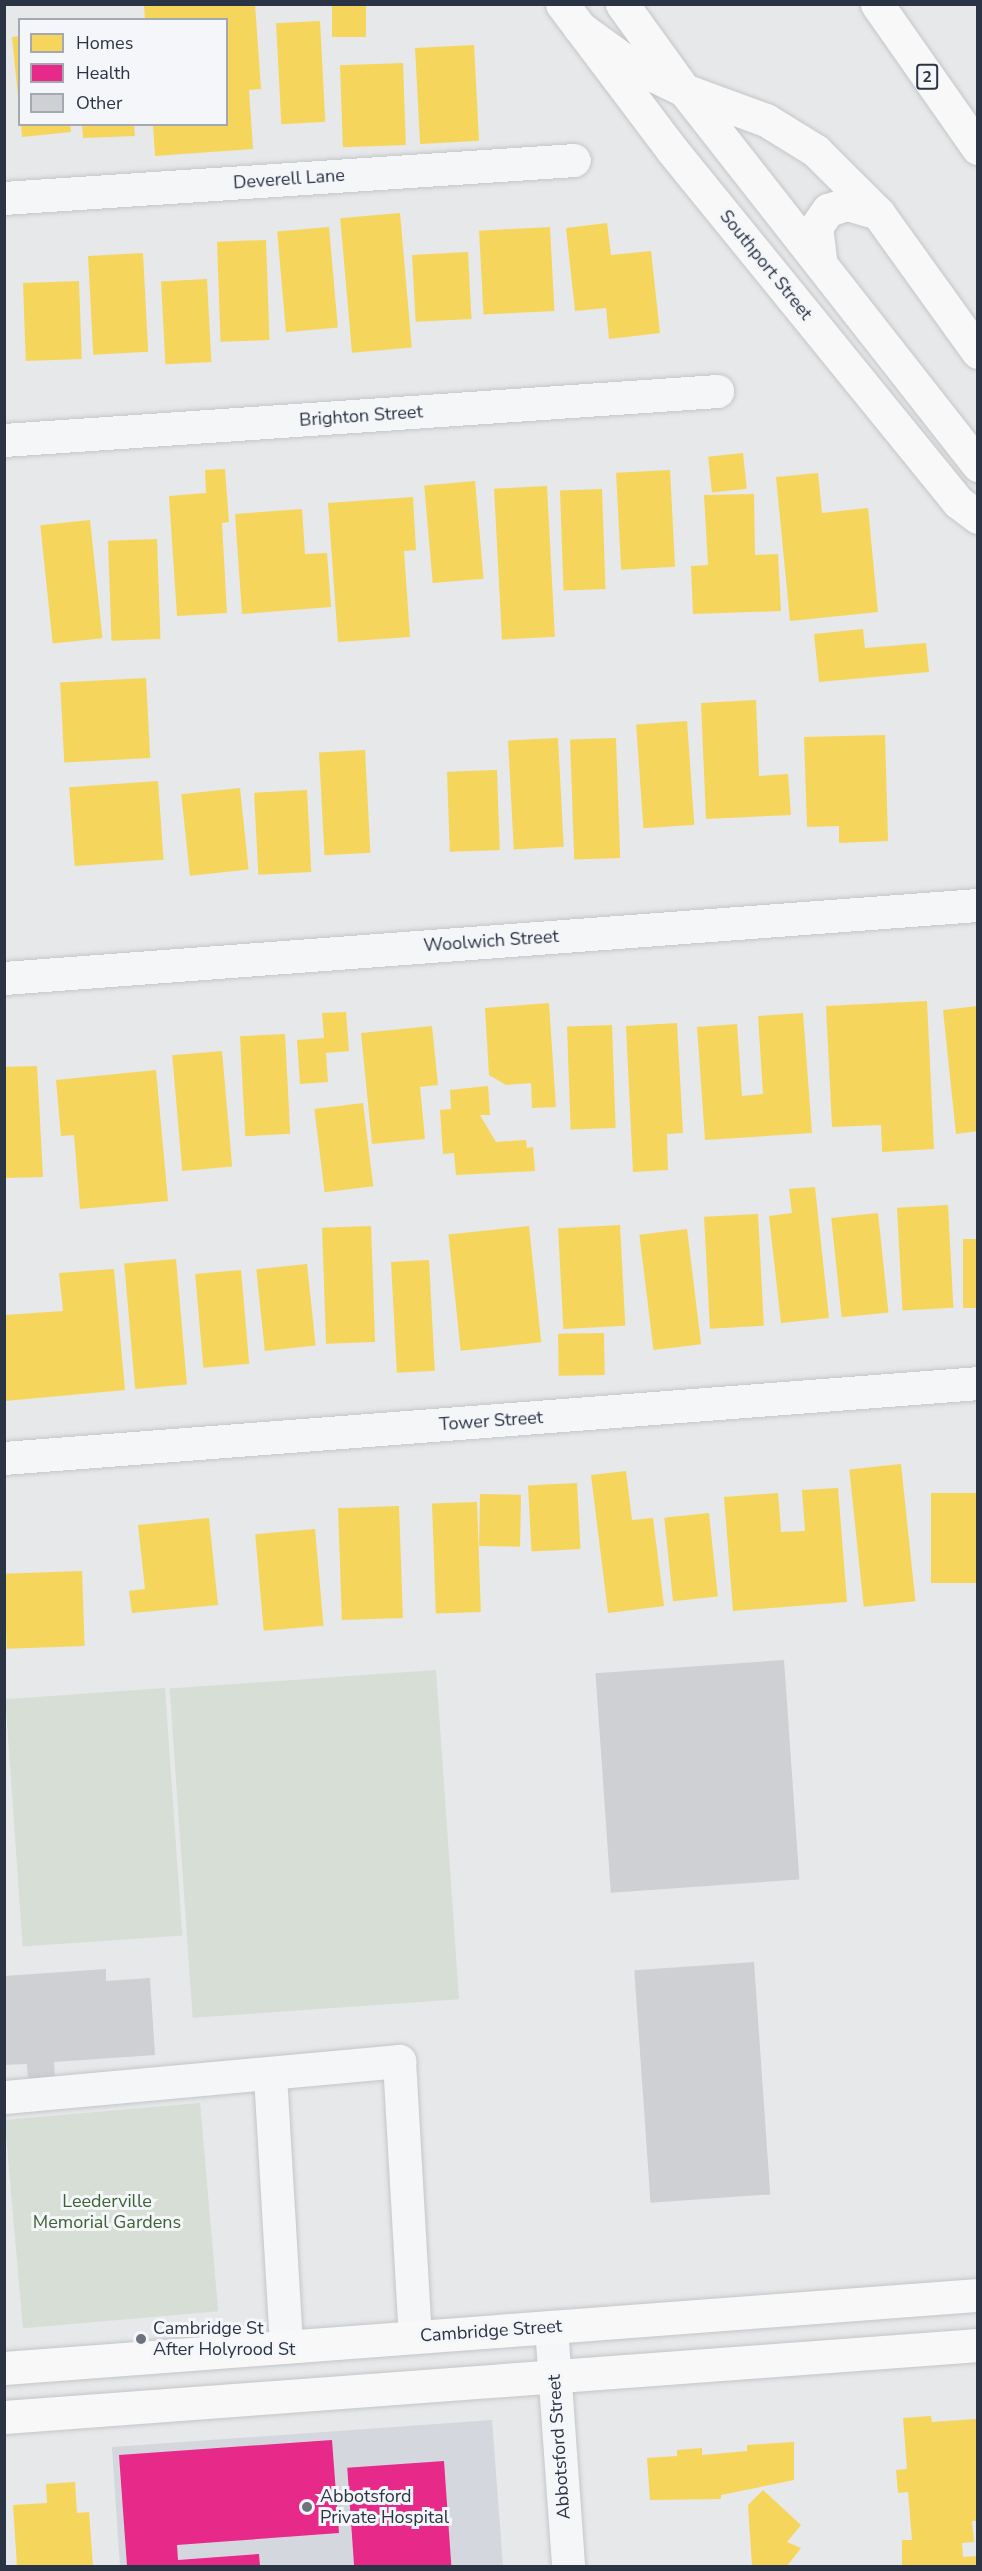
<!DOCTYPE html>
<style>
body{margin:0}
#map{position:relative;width:982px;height:2571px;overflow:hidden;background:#e6e8ea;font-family:"Nunito Sans",sans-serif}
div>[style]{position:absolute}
.built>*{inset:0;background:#d4d7dd}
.green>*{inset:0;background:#d6ded6;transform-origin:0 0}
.homes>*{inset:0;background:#f6d55c;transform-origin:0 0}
.health>*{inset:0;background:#e7298a;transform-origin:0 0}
.building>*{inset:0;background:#ced0d3;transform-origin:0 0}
.roads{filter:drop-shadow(0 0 2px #c4c6c8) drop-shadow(0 0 2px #c4c6c8)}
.minor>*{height:33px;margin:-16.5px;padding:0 16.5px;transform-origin:16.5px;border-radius:16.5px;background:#f5f6f7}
.major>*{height:33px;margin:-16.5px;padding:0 16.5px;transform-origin:16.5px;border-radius:16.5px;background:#f8f8f8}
.highway>*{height:33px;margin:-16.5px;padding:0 16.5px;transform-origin:16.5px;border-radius:16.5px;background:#f8f8f8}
.dots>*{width:16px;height:16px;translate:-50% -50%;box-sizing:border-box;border:3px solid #f4f6f9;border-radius:50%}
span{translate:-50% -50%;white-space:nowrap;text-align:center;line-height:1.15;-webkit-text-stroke:6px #f4f6f9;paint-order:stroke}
.shield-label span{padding:2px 4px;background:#f4f6f9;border:2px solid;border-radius:4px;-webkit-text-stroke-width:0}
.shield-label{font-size:16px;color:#2b3445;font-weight:700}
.street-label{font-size:18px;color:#2b3445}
.park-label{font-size:18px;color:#3f6138}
.poi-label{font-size:18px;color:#2b3445}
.left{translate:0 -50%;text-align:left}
.frame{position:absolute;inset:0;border:6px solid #2b3445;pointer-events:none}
.legend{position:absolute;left:18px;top:18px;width:210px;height:108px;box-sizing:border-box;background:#f4f6f9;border:2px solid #a4a8b1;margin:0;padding:8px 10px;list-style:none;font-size:18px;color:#2b3445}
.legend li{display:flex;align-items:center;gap:12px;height:30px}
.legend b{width:30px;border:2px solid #a4a8b1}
</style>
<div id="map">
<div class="built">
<div style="clip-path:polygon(492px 2420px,503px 2566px,120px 2566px,112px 2447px)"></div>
</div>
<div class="green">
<div style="left:436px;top:1670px;width:330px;height:267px;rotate:86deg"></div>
<div style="left:165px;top:1688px;width:248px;height:160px;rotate:86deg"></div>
<div style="left:200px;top:2103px;width:209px;height:196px;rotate:85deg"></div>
</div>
<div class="homes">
<div style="clip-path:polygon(144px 4px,255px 4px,261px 89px,249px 90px,253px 149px,155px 156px,153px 124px,226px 124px,226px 20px,145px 20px)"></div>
<div style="left:332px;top:4px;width:34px;height:33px"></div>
<div style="left:320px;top:21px;width:101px;height:44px;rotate:87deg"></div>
<div style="clip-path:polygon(20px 36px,20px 96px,18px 96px,12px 37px)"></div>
<div style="left:474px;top:45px;width:96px;height:59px;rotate:87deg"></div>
<div style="left:403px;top:63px;width:82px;height:63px;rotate:88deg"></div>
<div style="clip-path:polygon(21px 124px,70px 124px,71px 132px,22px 137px)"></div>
<div style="clip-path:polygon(82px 124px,134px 124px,135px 136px,83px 138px)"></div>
<div style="left:400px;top:213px;width:135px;height:60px;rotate:85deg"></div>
<div style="clip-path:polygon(607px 223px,611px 255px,651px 251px,660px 333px,609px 339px,606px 308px,575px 311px,566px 228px)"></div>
<div style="left:329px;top:227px;width:101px;height:52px;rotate:85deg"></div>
<div style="left:550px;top:227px;width:84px;height:71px;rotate:87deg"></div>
<div style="left:266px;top:240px;width:100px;height:49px;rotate:88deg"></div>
<div style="left:468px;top:252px;width:67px;height:56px;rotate:87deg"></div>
<div style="left:143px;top:253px;width:99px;height:55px;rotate:87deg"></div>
<div style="left:207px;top:279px;width:83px;height:46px;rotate:87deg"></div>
<div style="left:79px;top:281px;width:78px;height:56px;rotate:88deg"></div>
<div style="left:743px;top:453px;width:36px;height:35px;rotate:84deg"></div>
<div style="clip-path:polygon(225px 469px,229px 522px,222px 523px,227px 613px,177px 616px,169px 496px,206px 493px,205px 470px)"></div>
<div style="left:670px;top:470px;width:97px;height:54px;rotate:87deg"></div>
<div style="clip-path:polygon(818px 473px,822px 513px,868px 508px,878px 612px,790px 621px,776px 477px)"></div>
<div style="left:475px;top:481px;width:98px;height:51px;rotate:85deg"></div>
<div style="left:547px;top:486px;width:151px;height:53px;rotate:87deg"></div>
<div style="left:602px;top:489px;width:100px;height:42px;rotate:88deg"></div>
<div style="clip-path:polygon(754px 494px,755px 555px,778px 554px,781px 611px,693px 614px,691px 566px,708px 565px,704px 495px)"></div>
<div style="clip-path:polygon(413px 497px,416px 550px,404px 551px,410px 637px,338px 642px,328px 503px)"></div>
<div style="clip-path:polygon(302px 509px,305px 554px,327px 553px,331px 607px,242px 614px,235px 514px)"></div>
<div style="left:90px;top:520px;width:119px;height:50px;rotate:84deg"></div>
<div style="left:157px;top:539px;width:100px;height:49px;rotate:88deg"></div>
<div style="clip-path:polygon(863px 629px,865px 648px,926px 643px,929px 672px,819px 682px,814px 634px)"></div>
<div style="left:146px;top:678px;width:80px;height:86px;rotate:87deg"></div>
<div style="clip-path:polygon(756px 700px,759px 776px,788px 774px,791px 815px,706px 819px,701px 703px)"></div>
<div style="left:687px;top:721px;width:104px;height:51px;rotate:86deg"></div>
<div style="clip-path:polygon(885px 735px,888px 841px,839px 843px,839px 826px,807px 827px,804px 737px)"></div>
<div style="left:558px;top:738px;width:109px;height:50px;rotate:87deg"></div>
<div style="left:616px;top:738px;width:120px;height:46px;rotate:88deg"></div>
<div style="left:365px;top:750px;width:103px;height:46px;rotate:87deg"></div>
<div style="left:497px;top:770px;width:80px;height:50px;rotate:88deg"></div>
<div style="left:158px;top:781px;width:79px;height:89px;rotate:86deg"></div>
<div style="left:240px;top:788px;width:82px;height:59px;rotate:84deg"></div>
<div style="left:307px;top:790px;width:82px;height:53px;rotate:87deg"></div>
<div style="clip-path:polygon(927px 1001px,934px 1149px,882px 1152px,881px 1125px,832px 1127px,826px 1006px)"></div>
<div style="clip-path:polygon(549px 1003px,556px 1107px,532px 1108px,531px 1083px,506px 1085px,489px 1075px,485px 1008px)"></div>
<div style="clip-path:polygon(978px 1006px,978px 1131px,956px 1134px,943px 1010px)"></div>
<div style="clip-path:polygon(346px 1012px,349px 1051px,326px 1053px,328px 1082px,300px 1084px,297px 1040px,324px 1038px,322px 1013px)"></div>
<div style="clip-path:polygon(803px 1013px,812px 1133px,705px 1140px,697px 1027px,737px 1024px,742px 1096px,763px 1094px,758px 1016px)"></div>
<div style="clip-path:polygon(677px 1023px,683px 1133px,667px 1134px,668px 1170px,633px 1172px,626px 1026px)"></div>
<div style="left:612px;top:1025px;width:103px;height:45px;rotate:88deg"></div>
<div style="clip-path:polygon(432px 1026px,438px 1085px,420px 1087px,425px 1139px,372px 1144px,361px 1033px)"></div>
<div style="left:285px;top:1034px;width:100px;height:45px;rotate:87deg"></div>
<div style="left:222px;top:1051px;width:116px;height:50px;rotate:85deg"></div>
<div style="clip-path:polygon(37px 1066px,43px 1177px,4px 1178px,4px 1067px)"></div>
<div style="clip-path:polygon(156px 1070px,168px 1201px,80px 1209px,74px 1135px,61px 1136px,56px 1080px)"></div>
<div style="clip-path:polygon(488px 1086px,490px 1115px,480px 1115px,496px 1142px,526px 1140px,527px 1148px,533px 1147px,535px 1171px,456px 1175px,454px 1153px,443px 1154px,440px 1110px,451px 1109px,450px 1090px)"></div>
<div style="left:363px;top:1103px;width:84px;height:49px;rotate:83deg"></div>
<div style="clip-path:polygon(815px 1187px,829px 1318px,781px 1323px,769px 1216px,792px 1213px,789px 1189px)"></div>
<div style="left:948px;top:1205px;width:103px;height:51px;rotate:87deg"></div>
<div style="left:878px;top:1213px;width:100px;height:47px;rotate:84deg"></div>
<div style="left:758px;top:1214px;width:112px;height:54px;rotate:87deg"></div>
<div style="left:620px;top:1225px;width:101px;height:62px;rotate:87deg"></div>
<div style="left:371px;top:1226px;width:116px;height:49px;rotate:88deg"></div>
<div style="left:529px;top:1226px;width:117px;height:81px;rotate:84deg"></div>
<div style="left:687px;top:1229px;width:116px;height:48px;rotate:83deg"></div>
<div style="left:963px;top:1239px;width:15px;height:69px"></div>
<div style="left:176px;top:1259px;width:126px;height:52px;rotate:85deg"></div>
<div style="left:429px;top:1260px;width:111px;height:38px;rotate:87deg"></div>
<div style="left:307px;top:1264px;width:82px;height:51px;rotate:84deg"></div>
<div style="clip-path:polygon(114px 1269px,125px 1390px,5px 1401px,5px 1315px,63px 1311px,59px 1273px)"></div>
<div style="left:241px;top:1270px;width:94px;height:46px;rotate:85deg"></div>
<div style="left:604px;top:1333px;width:42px;height:46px;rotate:89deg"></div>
<div style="left:901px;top:1464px;width:138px;height:52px;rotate:84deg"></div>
<div style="clip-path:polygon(626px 1471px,632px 1520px,653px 1518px,664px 1606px,608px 1613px,591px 1475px)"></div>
<div style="left:577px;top:1483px;width:66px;height:49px;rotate:87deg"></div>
<div style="clip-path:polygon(838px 1488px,847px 1602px,733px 1611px,724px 1497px,778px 1493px,781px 1532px,805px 1531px,802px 1490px)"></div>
<div style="left:978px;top:1493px;width:90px;height:47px;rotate:90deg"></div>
<div style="left:480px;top:1494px;width:41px;height:52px;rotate:1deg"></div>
<div style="left:477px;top:1502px;width:110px;height:45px;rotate:88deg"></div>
<div style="left:399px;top:1506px;width:112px;height:61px;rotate:88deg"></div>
<div style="left:709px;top:1513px;width:84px;height:45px;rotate:84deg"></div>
<div style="clip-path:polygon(209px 1518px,218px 1605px,132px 1613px,129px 1591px,145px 1589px,138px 1525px)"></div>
<div style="left:315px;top:1529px;width:97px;height:60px;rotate:85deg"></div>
<div style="left:82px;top:1571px;width:75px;height:78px;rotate:88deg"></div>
<div style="clip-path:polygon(931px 2416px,932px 2422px,976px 2419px,978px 2521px,972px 2521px,974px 2542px,962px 2543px,963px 2557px,978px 2556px,978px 2566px,902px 2566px,902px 2540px,912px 2540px,908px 2492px,898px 2493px,896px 2470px,907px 2469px,903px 2418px)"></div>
<div style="clip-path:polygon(794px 2442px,794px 2480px,721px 2495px,721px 2499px,650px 2500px,647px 2458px,677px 2456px,677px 2450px,702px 2448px,702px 2455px,747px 2451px,747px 2445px)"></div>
<div style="clip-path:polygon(75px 2482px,77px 2513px,89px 2512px,93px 2566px,17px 2566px,13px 2505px,47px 2503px,46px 2484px)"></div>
<div style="clip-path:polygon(763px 2490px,801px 2525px,787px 2542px,801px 2548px,787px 2566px,752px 2566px,748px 2505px)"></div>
</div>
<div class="health">
<div style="clip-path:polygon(332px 2440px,339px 2533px,177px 2545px,178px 2560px,259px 2554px,260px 2566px,127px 2566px,119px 2455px)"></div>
<div style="left:444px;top:2461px;width:105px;height:97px;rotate:86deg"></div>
</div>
<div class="building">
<div style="left:784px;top:1660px;width:220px;height:189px;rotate:86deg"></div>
<div style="left:754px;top:1962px;width:233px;height:120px;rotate:86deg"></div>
<div style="clip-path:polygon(106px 1969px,106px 1981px,150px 1978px,155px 2055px,54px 2062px,55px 2077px,28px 2079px,27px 2064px,4px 2065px,4px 1976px)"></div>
</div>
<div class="roads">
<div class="minor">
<div style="left:4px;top:198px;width:571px;rotate:-3.81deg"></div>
<div style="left:4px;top:440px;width:715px;rotate:-3.93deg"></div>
<div style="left:4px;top:978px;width:977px;rotate:-4.29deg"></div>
<div style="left:4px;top:1458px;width:977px;rotate:-4.4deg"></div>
<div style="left:270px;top:2075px;width:272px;rotate:86.6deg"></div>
<div style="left:4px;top:2097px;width:397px;rotate:-5.2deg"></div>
<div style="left:399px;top:2061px;width:275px;rotate:86.7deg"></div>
<div style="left:551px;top:2327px;width:240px;rotate:85.9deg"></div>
</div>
<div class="major">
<div style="left:562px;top:4px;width:183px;rotate:53deg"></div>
<div style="left:672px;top:150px;width:454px;rotate:50.9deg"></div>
<div style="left:958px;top:502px;width:25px;rotate:37deg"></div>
<div style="left:622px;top:4px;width:106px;rotate:54.2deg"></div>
<div style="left:684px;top:90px;width:477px;rotate:51.9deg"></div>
<div style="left:4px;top:2368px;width:977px;rotate:-4.29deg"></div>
<div style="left:4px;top:2417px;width:977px;rotate:-4.23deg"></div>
</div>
<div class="highway">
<div style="left:877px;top:4px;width:176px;rotate:55deg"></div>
<div style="left:579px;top:27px;width:63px;rotate:36deg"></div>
<div style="left:630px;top:64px;width:60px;rotate:25.7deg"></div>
<div style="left:684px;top:90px;width:87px;rotate:20.1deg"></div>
<div style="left:766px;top:120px;width:59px;rotate:31.8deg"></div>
<div style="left:816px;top:151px;width:88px;rotate:45deg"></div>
<div style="left:878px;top:213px;width:171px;rotate:54.3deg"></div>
<div style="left:820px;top:259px;width:32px;rotate:-97deg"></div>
<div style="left:816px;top:227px;width:21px;rotate:-55deg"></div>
<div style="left:828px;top:210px;width:20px;rotate:-18deg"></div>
<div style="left:847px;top:204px;width:32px;rotate:16deg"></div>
</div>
</div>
<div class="dots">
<div style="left:141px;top:2339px;background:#6c737f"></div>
<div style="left:307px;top:2507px;background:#6c737f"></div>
</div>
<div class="shield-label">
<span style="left:927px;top:77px">2</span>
</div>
<div class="street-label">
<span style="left:289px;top:179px;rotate:-4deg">Deverell Lane</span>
<span style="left:766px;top:265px;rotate:51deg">Southport Street</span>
<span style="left:361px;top:416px;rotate:-4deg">Brighton Street</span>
<span style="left:491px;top:941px;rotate:-4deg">Woolwich Street</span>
<span style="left:491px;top:1421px;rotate:-4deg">Tower Street</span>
<span style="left:491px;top:2331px;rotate:-4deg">Cambridge Street</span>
<span style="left:559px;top:2447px;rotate:-94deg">Abbotsford Street</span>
</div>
<div class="park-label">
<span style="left:107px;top:2212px">Leederville<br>Memorial Gardens</span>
</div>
<div class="poi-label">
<span class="left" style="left:153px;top:2339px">Cambridge St<br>After Holyrood St</span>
<span class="left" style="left:320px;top:2507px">Abbotsford<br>Private Hospital</span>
</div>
<div class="frame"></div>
<ul class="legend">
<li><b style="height:16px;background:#f6d55c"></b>Homes</li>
<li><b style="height:16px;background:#e7298a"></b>Health</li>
<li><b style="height:16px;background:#ced0d3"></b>Other</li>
</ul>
</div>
